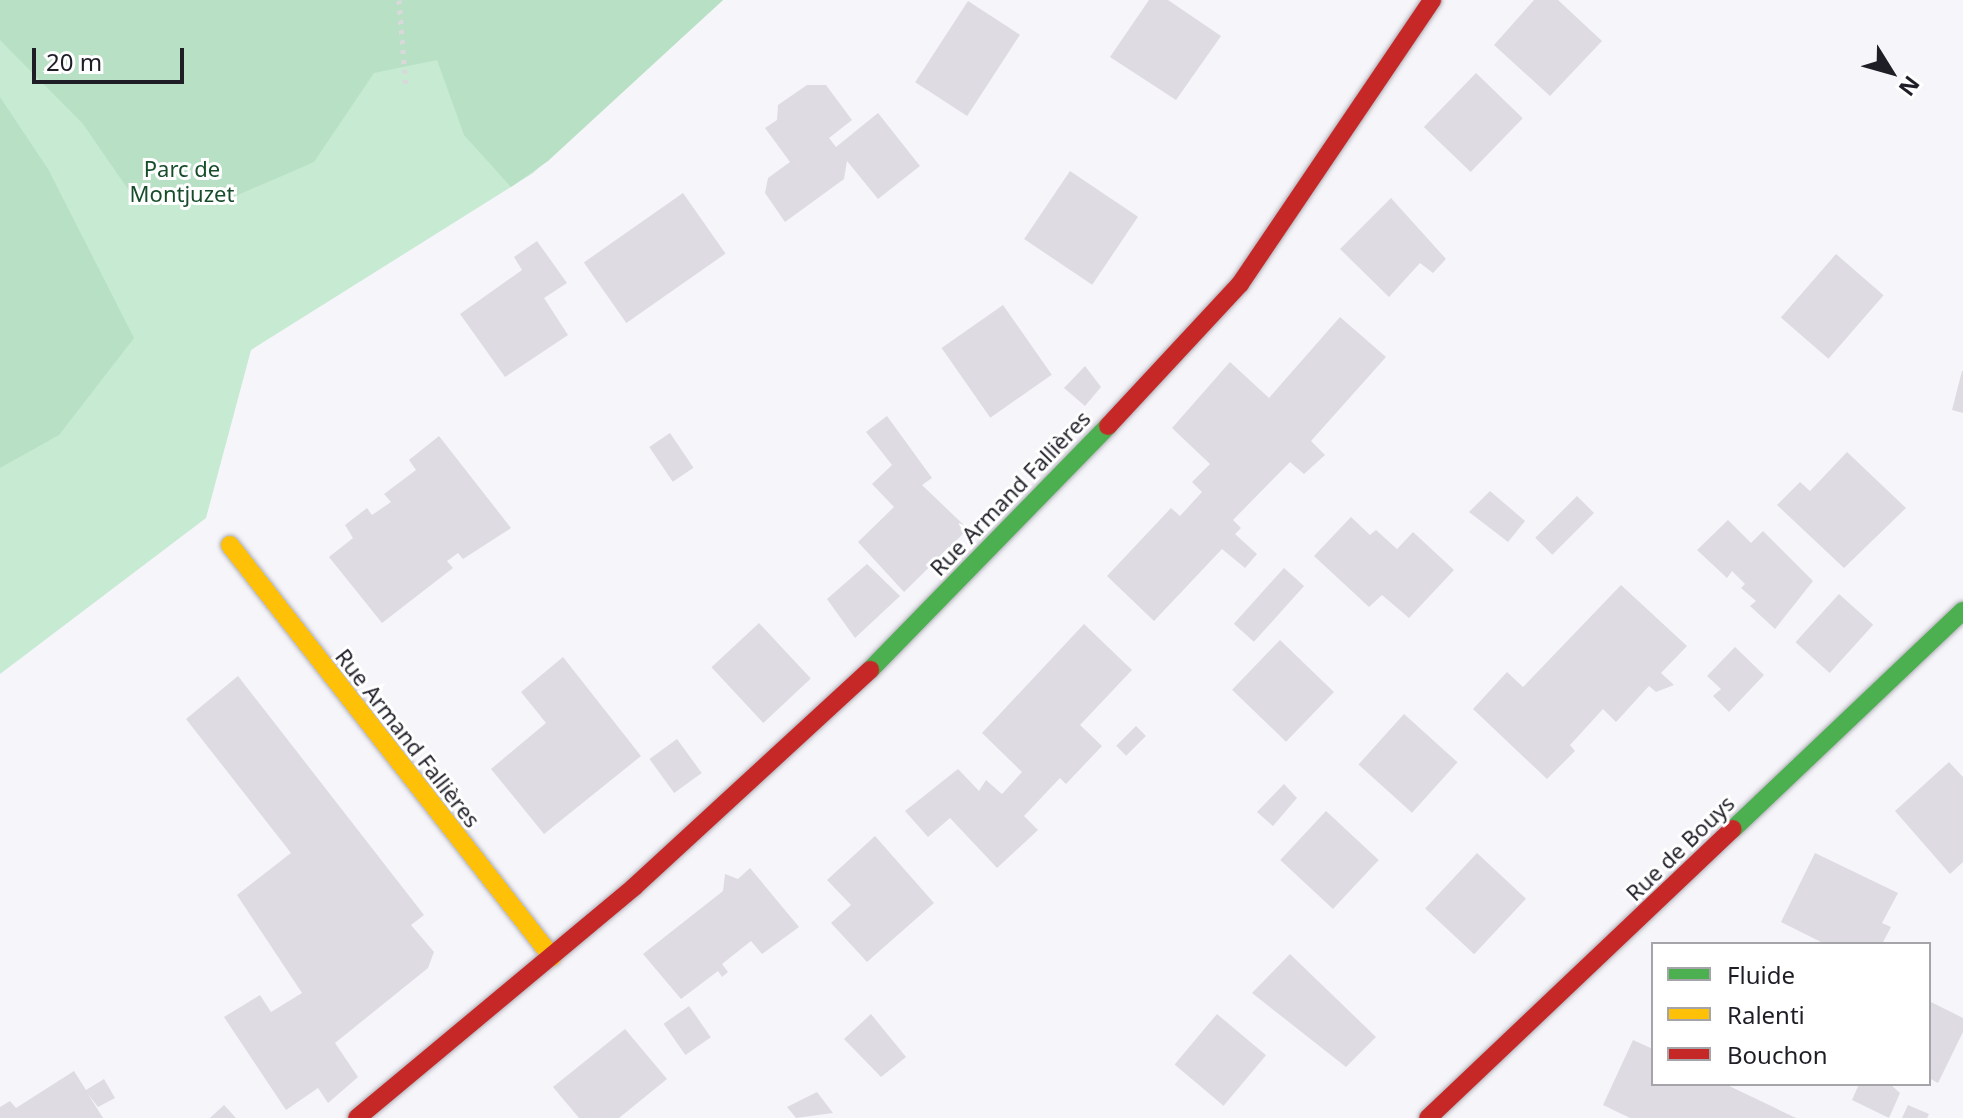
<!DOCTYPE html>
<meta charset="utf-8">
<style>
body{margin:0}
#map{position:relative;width:1963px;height:1118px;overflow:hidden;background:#f5f5fa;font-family:"Noto Sans",sans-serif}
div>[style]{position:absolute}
.green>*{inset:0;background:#c6ead2}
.forest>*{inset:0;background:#b8e0c5}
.building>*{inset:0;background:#dedce2;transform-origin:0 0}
.path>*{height:5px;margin-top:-2.5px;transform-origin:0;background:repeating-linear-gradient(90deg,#d9d9db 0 4px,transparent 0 10px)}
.roads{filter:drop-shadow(0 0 2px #afaeb5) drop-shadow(0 0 2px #afaeb5)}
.fast>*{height:18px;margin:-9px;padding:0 9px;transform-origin:9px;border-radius:9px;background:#4caf50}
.slow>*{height:18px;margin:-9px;padding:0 9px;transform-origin:9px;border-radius:9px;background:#ffc107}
.jam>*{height:18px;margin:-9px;padding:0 9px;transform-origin:9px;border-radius:9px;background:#c62828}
span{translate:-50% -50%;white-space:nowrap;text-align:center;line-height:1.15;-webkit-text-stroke:6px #fff;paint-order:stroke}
.park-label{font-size:22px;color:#174d2b}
.street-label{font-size:22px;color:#1f1e27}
.legend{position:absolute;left:1651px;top:942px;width:280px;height:144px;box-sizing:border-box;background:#fff;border:2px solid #a5a5a9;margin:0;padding:10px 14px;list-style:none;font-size:24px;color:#1f1e27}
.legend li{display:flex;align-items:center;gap:16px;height:40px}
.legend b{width:40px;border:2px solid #a5a5a9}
.north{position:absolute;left:1851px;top:32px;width:80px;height:80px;-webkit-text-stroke:6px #fff;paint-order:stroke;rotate:127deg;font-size:22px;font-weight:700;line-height:32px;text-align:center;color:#1f1e27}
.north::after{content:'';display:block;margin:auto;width:28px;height:36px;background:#1f1e27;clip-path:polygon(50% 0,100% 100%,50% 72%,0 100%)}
.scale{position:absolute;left:32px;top:48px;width:152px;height:36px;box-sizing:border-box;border:4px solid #1f1e27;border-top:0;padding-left:10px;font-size:24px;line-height:28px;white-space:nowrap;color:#1f1e27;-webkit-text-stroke:6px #fff;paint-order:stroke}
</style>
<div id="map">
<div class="green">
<div style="clip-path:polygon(0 0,723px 0,533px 173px,251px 350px,206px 518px,0 674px)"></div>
</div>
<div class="forest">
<div style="clip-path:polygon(0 0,723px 0,548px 161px,511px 187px,464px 135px,437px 60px,374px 73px,314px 162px,233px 197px,130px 192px,83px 124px,0 40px)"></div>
<div style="clip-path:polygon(0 97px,48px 169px,134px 338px,59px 435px,0 468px)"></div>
</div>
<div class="building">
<div style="clip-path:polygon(1149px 0,1168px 0,1221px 36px,1176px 100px,1110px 57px)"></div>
<div style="clip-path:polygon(1534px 0,1558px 0,1602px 41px,1550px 96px,1494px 45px)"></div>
<div style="left:968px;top:1px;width:62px;height:97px;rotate:33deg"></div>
<div style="left:1476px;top:73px;width:65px;height:75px;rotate:44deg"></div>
<div style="clip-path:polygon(807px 85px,826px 85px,852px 120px,829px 138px,836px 147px,878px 113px,920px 166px,878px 199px,847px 161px,844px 179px,785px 222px,765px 193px,768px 178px,790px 162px,765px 128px,777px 120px,778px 105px)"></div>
<div style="left:1070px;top:171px;width:82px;height:82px;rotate:34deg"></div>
<div style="left:683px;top:193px;width:74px;height:121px;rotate:55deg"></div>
<div style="clip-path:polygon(1391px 198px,1446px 259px,1433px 273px,1420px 263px,1389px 297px,1340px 249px)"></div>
<div style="clip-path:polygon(537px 241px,567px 283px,544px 298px,568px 335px,505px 377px,460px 314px,522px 270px,514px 257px)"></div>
<div style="left:1836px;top:254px;width:63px;height:84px;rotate:41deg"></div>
<div style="left:1003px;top:305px;width:85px;height:75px;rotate:55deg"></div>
<div style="clip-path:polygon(1340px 317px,1386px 357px,1311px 441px,1325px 455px,1304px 474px,1290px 462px,1233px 520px,1241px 528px,1235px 534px,1257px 554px,1245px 568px,1222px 549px,1154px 621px,1107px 576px,1171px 508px,1180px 516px,1202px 492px,1192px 482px,1210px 464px,1172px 428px,1230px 362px,1269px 398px)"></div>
<div style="clip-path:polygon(1085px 366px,1101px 387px,1085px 406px,1064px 388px)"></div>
<div style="clip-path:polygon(1962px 371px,1963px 371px,1963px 413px,1952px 410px)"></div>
<div style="clip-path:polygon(887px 416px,932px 478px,922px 485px,968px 529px,904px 592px,858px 542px,894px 507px,872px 484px,892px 465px,866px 432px)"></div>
<div style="left:670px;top:433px;width:42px;height:25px;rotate:56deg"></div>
<div style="clip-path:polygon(439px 436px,511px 528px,463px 559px,458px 553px,447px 561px,453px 568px,382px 623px,329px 557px,353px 538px,345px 525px,367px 508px,372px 515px,391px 502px,384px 494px,416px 470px,409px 460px)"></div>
<div style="clip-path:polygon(1847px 452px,1906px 508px,1844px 568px,1777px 505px,1800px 482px,1810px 491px)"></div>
<div style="clip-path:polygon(1490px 491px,1525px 521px,1508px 542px,1469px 512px)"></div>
<div style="left:1577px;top:496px;width:24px;height:59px;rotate:45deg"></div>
<div style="clip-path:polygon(1351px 517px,1370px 535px,1376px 530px,1397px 549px,1413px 532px,1454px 570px,1409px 618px,1382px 595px,1369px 607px,1314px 556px)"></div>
<div style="clip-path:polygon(1728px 520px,1751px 543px,1763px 531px,1813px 581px,1775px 629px,1750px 606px,1756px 601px,1741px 588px,1745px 584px,1732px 571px,1727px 578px,1697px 550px)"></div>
<div style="clip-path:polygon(867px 564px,900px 596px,855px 638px,827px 599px)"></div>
<div style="left:1284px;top:568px;width:27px;height:75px;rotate:42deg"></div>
<div style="clip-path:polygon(1621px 585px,1687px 646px,1661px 673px,1674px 685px,1656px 692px,1649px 686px,1616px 722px,1603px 709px,1570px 745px,1575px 751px,1547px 779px,1473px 709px,1507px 672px,1523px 687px)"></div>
<div style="left:1839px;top:594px;width:46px;height:65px;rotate:42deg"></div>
<div style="left:759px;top:623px;width:76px;height:65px;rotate:47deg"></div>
<div style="clip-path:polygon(1084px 624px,1132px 670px,1080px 725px,1102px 746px,1066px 784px,1060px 778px,1024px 816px,1038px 830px,997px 868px,950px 818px,928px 837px,905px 811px,958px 769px,979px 791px,986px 780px,1002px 794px,1022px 772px,982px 733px)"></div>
<div style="left:1280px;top:640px;width:75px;height:69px;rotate:44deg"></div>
<div style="clip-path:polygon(1735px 647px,1764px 675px,1729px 712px,1713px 696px,1721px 689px,1707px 676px)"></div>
<div style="clip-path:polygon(563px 657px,641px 756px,544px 834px,491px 769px,546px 723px,521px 692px)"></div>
<div style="clip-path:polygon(238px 676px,424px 915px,411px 925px,434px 952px,428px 968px,335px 1043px,358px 1077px,328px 1103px,318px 1088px,286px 1110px,224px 1017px,260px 995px,271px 1012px,302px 993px,237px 895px,291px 853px,186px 719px)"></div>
<div style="left:1404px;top:714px;width:72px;height:68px;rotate:42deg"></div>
<div style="left:1136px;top:726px;width:14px;height:28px;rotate:45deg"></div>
<div style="left:677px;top:739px;width:42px;height:34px;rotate:54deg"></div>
<div style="clip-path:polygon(1949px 762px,1963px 777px,1963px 862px,1950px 874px,1895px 811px)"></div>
<div style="clip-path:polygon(1284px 784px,1297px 798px,1273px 826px,1257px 812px)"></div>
<div style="left:1326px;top:811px;width:72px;height:67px;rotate:43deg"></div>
<div style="clip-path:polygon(875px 836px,934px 903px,867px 962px,831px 923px,851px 905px,827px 880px)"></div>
<div style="left:1477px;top:853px;width:67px;height:76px;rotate:43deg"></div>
<div style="clip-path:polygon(1815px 853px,1898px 893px,1882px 923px,1891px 927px,1882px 944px,1825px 944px,1781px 922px)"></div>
<div style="clip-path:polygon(750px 868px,799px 927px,762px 954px,751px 941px,722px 964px,728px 972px,722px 977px,718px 971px,681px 999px,643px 954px,723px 891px,725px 874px,738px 879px)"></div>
<div style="clip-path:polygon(1290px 954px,1376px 1037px,1346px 1067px,1252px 993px)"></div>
<div style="clip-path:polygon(1929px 1001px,1963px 1018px,1963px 1032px,1938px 1083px,1929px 1078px)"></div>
<div style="left:689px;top:1006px;width:38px;height:31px;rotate:55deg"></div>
<div style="clip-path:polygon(871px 1014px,906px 1057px,881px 1077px,844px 1039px)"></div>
<div style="left:1217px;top:1014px;width:64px;height:66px;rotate:40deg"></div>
<div style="clip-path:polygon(625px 1029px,667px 1079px,619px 1118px,579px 1118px,553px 1087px)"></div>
<div style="clip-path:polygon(1633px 1040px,1653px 1049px,1653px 1084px,1725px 1084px,1796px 1118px,1630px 1118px,1603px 1105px)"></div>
<div style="clip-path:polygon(74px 1071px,86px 1090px,104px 1079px,115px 1098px,98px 1107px,88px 1094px,103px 1118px,0 1118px,0 1107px,10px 1101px,16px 1108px)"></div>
<div style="clip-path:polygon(1859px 1084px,1890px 1084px,1900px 1093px,1889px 1118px,1852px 1100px)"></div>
<div style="clip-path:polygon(817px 1092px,833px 1113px,796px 1118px,787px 1107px)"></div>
<div style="clip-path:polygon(224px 1105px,236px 1118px,210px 1118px)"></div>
<div style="clip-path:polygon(1908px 1105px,1929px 1114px,1927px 1118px,1902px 1118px)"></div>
</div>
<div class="path">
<div style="left:399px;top:0;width:88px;rotate:85.5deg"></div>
</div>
<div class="roads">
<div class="fast">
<div style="left:870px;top:670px;width:341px;rotate:-45.7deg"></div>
<div style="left:1733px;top:829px;width:317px;rotate:-43.5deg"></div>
</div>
<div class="slow">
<div style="left:230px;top:545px;width:523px;rotate:51.99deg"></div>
</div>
<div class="jam">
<div style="left:1108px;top:426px;width:194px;rotate:-47.1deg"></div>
<div style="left:1240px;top:284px;width:343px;rotate:-55.9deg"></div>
<div style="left:357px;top:1118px;width:361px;rotate:-39.8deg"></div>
<div style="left:634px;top:887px;width:321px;rotate:-42.6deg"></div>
<div style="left:1428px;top:1118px;width:420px;rotate:-43.5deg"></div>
</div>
</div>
<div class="park-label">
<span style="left:182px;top:181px">Parc de<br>Montjuzet</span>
</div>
<div class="street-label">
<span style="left:1010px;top:493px;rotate:-46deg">Rue Armand Fallières</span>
<span style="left:408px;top:738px;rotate:52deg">Rue Armand Fallières</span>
<span style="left:1680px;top:848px;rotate:-44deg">Rue de Bouys</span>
</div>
<ul class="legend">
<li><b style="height:10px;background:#4caf50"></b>Fluide</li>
<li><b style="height:10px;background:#ffc107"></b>Ralenti</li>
<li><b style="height:10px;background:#c62828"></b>Bouchon</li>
</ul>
<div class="north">N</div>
<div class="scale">20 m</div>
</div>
